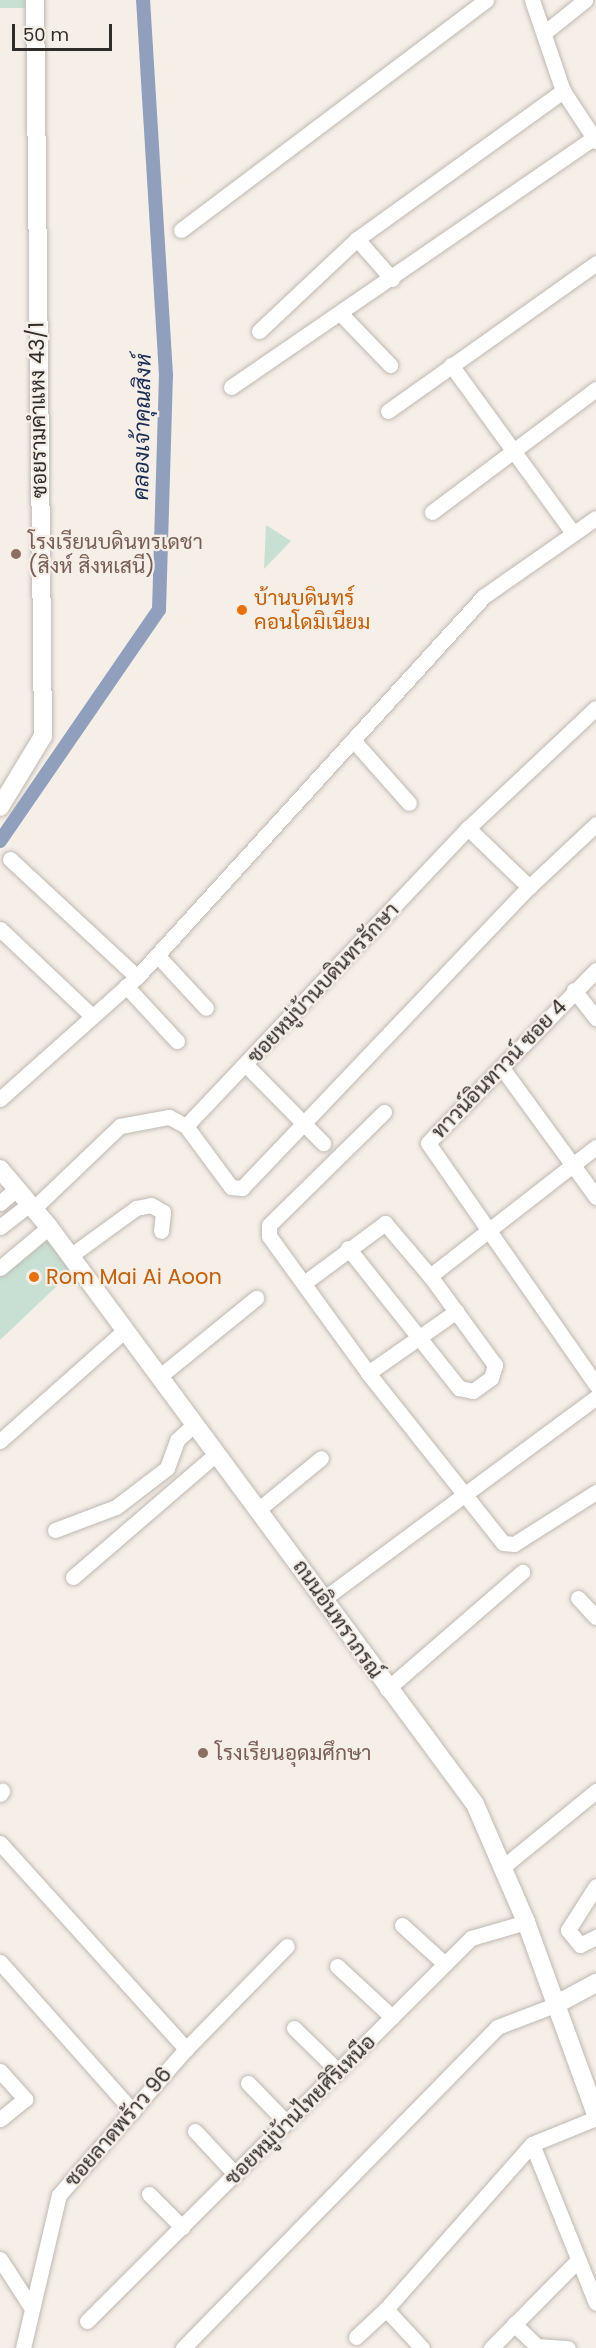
<!DOCTYPE html>
<meta charset="utf-8">
<style>
body{margin:0}
#map{position:relative;width:596px;height:2348px;overflow:hidden;background:#f6efe8;font-family:Poppins,Sarabun,sans-serif}
div>[style]{position:absolute}
.green>*{inset:0;background:#c7e0d3;transform-origin:0 0}
.canal>*{height:14px;margin:-7px;padding:0 7px;transform-origin:7px;border-radius:7px;background:#909fbc}
.roads{filter:drop-shadow(0 0 2px #bfb8b2) drop-shadow(0 0 2px #bfb8b2)}
.minor>*{height:15px;margin:-7.5px;padding:0 7.5px;transform-origin:7.5px;border-radius:7.5px;background:#fff}
.tertiary>*{height:18px;margin:-9px;padding:0 9px;transform-origin:9px;border-radius:9px;background:#fff}
.dots>*{width:16px;height:16px;translate:-50% -50%;box-sizing:border-box;border:3px solid #f6efe8;border-radius:50%}
span{translate:-50% -50%;white-space:nowrap;text-align:center;line-height:1.15;-webkit-text-stroke:4.5px #f6efe8;paint-order:stroke}
.street-label{font-size:21px;color:#2f2d2a}
.education-label{font-size:21px;color:#785e54}
.left{translate:0 -50%;text-align:left}
.food-label{font-size:21px;color:#c56008}
.water-label{font-size:22px;color:#1a2d54;font-style:italic}
.scale{position:absolute;left:12px;top:24px;width:100px;height:27px;box-sizing:border-box;border:3px solid #2f2d2a;border-top:0;padding-left:8px;font-size:18px;line-height:21px;white-space:nowrap;color:#2f2d2a;-webkit-text-stroke:4px #f6efe8;paint-order:stroke}
</style>
<div id="map">
<div class="green">
<div style="left:0;top:0;width:25px;height:8px"></div>
<div style="clip-path:polygon(266px 525px,291px 541px,264px 569px)"></div>
<div style="clip-path:polygon(48px 1227px,76px 1268px,0 1340px,0 1272px)"></div>
</div>
<div class="canal">
<div style="left:0;top:841px;width:280px;rotate:-55.5deg"></div>
<div style="left:159px;top:610px;width:235px;rotate:-88.3deg"></div>
<div style="left:166px;top:375px;width:376px;rotate:-93.5deg"></div>
</div>
<div class="roads">
<div class="minor">
<div style="left:532px;top:0;width:96px;rotate:71.2deg"></div>
<div style="left:563px;top:91px;width:60px;rotate:56.6deg"></div>
<div style="left:544px;top:33px;width:53px;rotate:-38.8deg"></div>
<div style="left:181px;top:230px;width:382px;rotate:-37deg"></div>
<div style="left:357px;top:239px;width:53px;rotate:48.8deg"></div>
<div style="left:341px;top:314px;width:71px;rotate:46.1deg"></div>
<div style="left:259px;top:331px;width:134px;rotate:-43.2deg"></div>
<div style="left:357px;top:239px;width:254px;rotate:-35.7deg"></div>
<div style="left:451px;top:365px;width:208px;rotate:54deg"></div>
<div style="left:231px;top:387px;width:443px;rotate:-34.5deg"></div>
<div style="left:388px;top:411px;width:255px;rotate:-35.4deg"></div>
<div style="left:432px;top:512px;width:205px;rotate:-36.9deg"></div>
<div style="left:353px;top:740px;width:84px;rotate:48.4deg"></div>
<div style="left:468px;top:828px;width:85px;rotate:44deg"></div>
<div style="left:10px;top:859px;width:173px;rotate:42.9deg"></div>
<div style="left:0;top:929px;width:125px;rotate:43.4deg"></div>
<div style="left:157px;top:955px;width:72px;rotate:47.2deg"></div>
<div style="left:596px;top:970px;width:241px;rotate:134.2deg"></div>
<div style="left:428px;top:1143px;width:295px;rotate:55.2deg"></div>
<div style="left:126px;top:986px;width:75px;rotate:47.2deg"></div>
<div style="left:574px;top:990px;width:36px;rotate:52deg"></div>
<div style="left:246px;top:1065px;width:110px;rotate:45.4deg"></div>
<div style="left:502px;top:1068px;width:160px;rotate:53.9deg"></div>
<div style="left:0;top:1099px;width:183px;rotate:-41.7deg"></div>
<div style="left:137px;top:977px;width:515px;rotate:-47.67deg"></div>
<div style="left:484px;top:596px;width:136px;rotate:-34.9deg"></div>
<div style="left:384px;top:1112px;width:161px;rotate:135.5deg"></div>
<div style="left:269px;top:1225px;width:11px;rotate:90deg"></div>
<div style="left:269px;top:1236px;width:169px;rotate:54.1deg"></div>
<div style="left:368px;top:1373px;width:217px;rotate:51.5deg"></div>
<div style="left:503px;top:1543px;width:11px;rotate:5deg"></div>
<div style="left:514px;top:1544px;width:97px;rotate:-32.4deg"></div>
<div style="left:186px;top:1126px;width:76px;rotate:53.6deg"></div>
<div style="left:231px;top:1187px;width:11px;rotate:5deg"></div>
<div style="left:242px;top:1188px;width:416px;rotate:-46.4deg"></div>
<div style="left:529px;top:887px;width:92px;rotate:-43.2deg"></div>
<div style="left:0;top:1203px;width:21px;rotate:-41deg"></div>
<div style="left:33px;top:1209px;width:120px;rotate:-43.7deg"></div>
<div style="left:120px;top:1126px;width:50px;rotate:-10.4deg"></div>
<div style="left:169px;top:1117px;width:19px;rotate:28deg"></div>
<div style="left:186px;top:1126px;width:410px;rotate:-46.6deg"></div>
<div style="left:468px;top:828px;width:175px;rotate:-43.2deg"></div>
<div style="left:0;top:1227px;width:37px;rotate:-38deg"></div>
<div style="left:348px;top:1248px;width:179px;rotate:51.6deg"></div>
<div style="left:459px;top:1388px;width:14px;rotate:12deg"></div>
<div style="left:473px;top:1391px;width:22px;rotate:-36deg"></div>
<div style="left:491px;top:1378px;width:14px;rotate:-73deg"></div>
<div style="left:495px;top:1365px;width:110px;rotate:-126.1deg"></div>
<div style="left:70px;top:1256px;width:82px;rotate:-36deg"></div>
<div style="left:136px;top:1208px;width:15px;rotate:-11deg"></div>
<div style="left:151px;top:1205px;width:14px;rotate:30deg"></div>
<div style="left:163px;top:1212px;width:19px;rotate:96deg"></div>
<div style="left:0;top:1268px;width:64px;rotate:-39.9deg"></div>
<div style="left:304px;top:1283px;width:101px;rotate:-36.5deg"></div>
<div style="left:385px;top:1223px;width:70px;rotate:49.7deg"></div>
<div style="left:430px;top:1276px;width:210px;rotate:-37.9deg"></div>
<div style="left:368px;top:1373px;width:108px;rotate:-34.9deg"></div>
<div style="left:160px;top:1376px;width:124px;rotate:-39.1deg"></div>
<div style="left:0;top:1441px;width:167px;rotate:-41.6deg"></div>
<div style="left:259px;top:1509px;width:80px;rotate:-39.4deg"></div>
<div style="left:55px;top:1530px;width:65px;rotate:-20.7deg"></div>
<div style="left:116px;top:1507px;width:64px;rotate:-37.4deg"></div>
<div style="left:167px;top:1468px;width:30px;rotate:-70deg"></div>
<div style="left:177px;top:1440px;width:24px;rotate:-42deg"></div>
<div style="left:73px;top:1577px;width:190px;rotate:-40.7deg"></div>
<div style="left:578px;top:1598px;width:26px;rotate:47deg"></div>
<div style="left:322px;top:1600px;width:341px;rotate:-36.5deg"></div>
<div style="left:387px;top:1689px;width:179px;rotate:-40.9deg"></div>
<div style="left:0;top:1794px;width:4px;rotate:-56deg"></div>
<div style="left:0;top:1843px;width:278px;rotate:47.9deg"></div>
<div style="left:504px;top:1866px;width:119px;rotate:-39.2deg"></div>
<div style="left:596px;top:1886px;width:52px;rotate:122.5deg"></div>
<div style="left:568px;top:1930px;width:19px;rotate:51deg"></div>
<div style="left:580px;top:1945px;width:18px;rotate:-27deg"></div>
<div style="left:402px;top:1925px;width:58px;rotate:42.2deg"></div>
<div style="left:0;top:1962px;width:200px;rotate:48.4deg"></div>
<div style="left:337px;top:1966px;width:75px;rotate:42.8deg"></div>
<div style="left:294px;top:2028px;width:62px;rotate:44.3deg"></div>
<div style="left:0;top:2071px;width:38px;rotate:48deg"></div>
<div style="left:25px;top:2099px;width:32px;rotate:141deg"></div>
<div style="left:248px;top:2083px;width:53px;rotate:45.8deg"></div>
<div style="left:195px;top:2131px;width:59px;rotate:47.1deg"></div>
<div style="left:532px;top:2144px;width:171px;rotate:68.1deg"></div>
<div style="left:149px;top:2194px;width:47px;rotate:45deg"></div>
<div style="left:0;top:2259px;width:57px;rotate:57.1deg"></div>
<div style="left:87px;top:2321px;width:542px;rotate:-44.93deg"></div>
<div style="left:471px;top:1938px;width:57px;rotate:-16.2deg"></div>
<div style="left:514px;top:2324px;width:32px;rotate:44deg"></div>
<div style="left:537px;top:2346px;width:31px;rotate:4deg"></div>
<div style="left:356px;top:2337px;width:41px;rotate:-43deg"></div>
<div style="left:23px;top:2348px;width:157px;rotate:-76.8deg"></div>
<div style="left:59px;top:2195px;width:194px;rotate:-49deg"></div>
<div style="left:186px;top:2049px;width:144px;rotate:-45.6deg"></div>
<div style="left:183px;top:2348px;width:449px;rotate:-45.6deg"></div>
<div style="left:497px;top:2027px;width:62px;rotate:-20.8deg"></div>
<div style="left:422px;top:2348px;width:53px;rotate:-132.7deg"></div>
<div style="left:386px;top:2309px;width:220px;rotate:-48.5deg"></div>
<div style="left:532px;top:2144px;width:69px;rotate:-22.1deg"></div>
<div style="left:491px;top:2348px;width:122px;rotate:-45.3deg"></div>
</div>
<div class="tertiary">
<div style="left:0;top:807px;width:83px;rotate:-58.8deg"></div>
<div style="left:43px;top:736px;width:736px;rotate:-90.62deg"></div>
<div style="left:0;top:1169px;width:76px;rotate:49.8deg"></div>
<div style="left:49px;top:1227px;width:717px;rotate:53.56deg"></div>
<div style="left:475px;top:1804px;width:129px;rotate:66.6deg"></div>
<div style="left:526px;top:1922px;width:204px;rotate:70deg"></div>
<div style="left:555px;top:2005px;width:47px;rotate:-28.2deg"></div>
</div>
</div>
<div class="dots">
<div style="left:16px;top:554px;background:#8d6e63"></div>
<div style="left:242px;top:610px;background:#e8710a"></div>
<div style="left:34px;top:1277px;background:#e8710a"></div>
<div style="left:203px;top:1753px;background:#8d6e63"></div>
</div>
<div class="street-label">
<span style="left:38px;top:410px;rotate:-91deg">ซอยรามคำแหง 43/1</span>
<span style="left:323px;top:983px;rotate:-47deg">ซอยหมู่บ้านบดินทรรักษา</span>
<span style="left:499px;top:1069px;rotate:-46deg">ทาวน์อินทาวน์ ซอย 4</span>
<span style="left:338px;top:1619px;rotate:55deg">ถนนอินทราภรณ์</span>
<span style="left:300px;top:2110px;rotate:-45deg">ซอยหมู่บ้านไทยศิริเหนือ</span>
<span style="left:118px;top:2127px;rotate:-49deg">ซอยลาดพร้าว 96</span>
</div>
<div class="education-label">
<span class="left" style="left:28px;top:554px">โรงเรียนบดินทรเดชา<br>(สิงห์ สิงหเสนี)</span>
<span class="left" style="left:215px;top:1753px">โรงเรียนอุดมศึกษา</span>
</div>
<div class="food-label">
<span class="left" style="left:254px;top:610px">บ้านบดินทร์<br>คอนโดมิเนียม</span>
<span class="left" style="left:46px;top:1277px">Rom Mai Ai Aoon</span>
</div>
<div class="water-label">
<span style="left:142px;top:427px;rotate:-89deg">คลองเจ้าคุณสิงห์</span>
</div>
<div class="scale">50 m</div>
</div>
